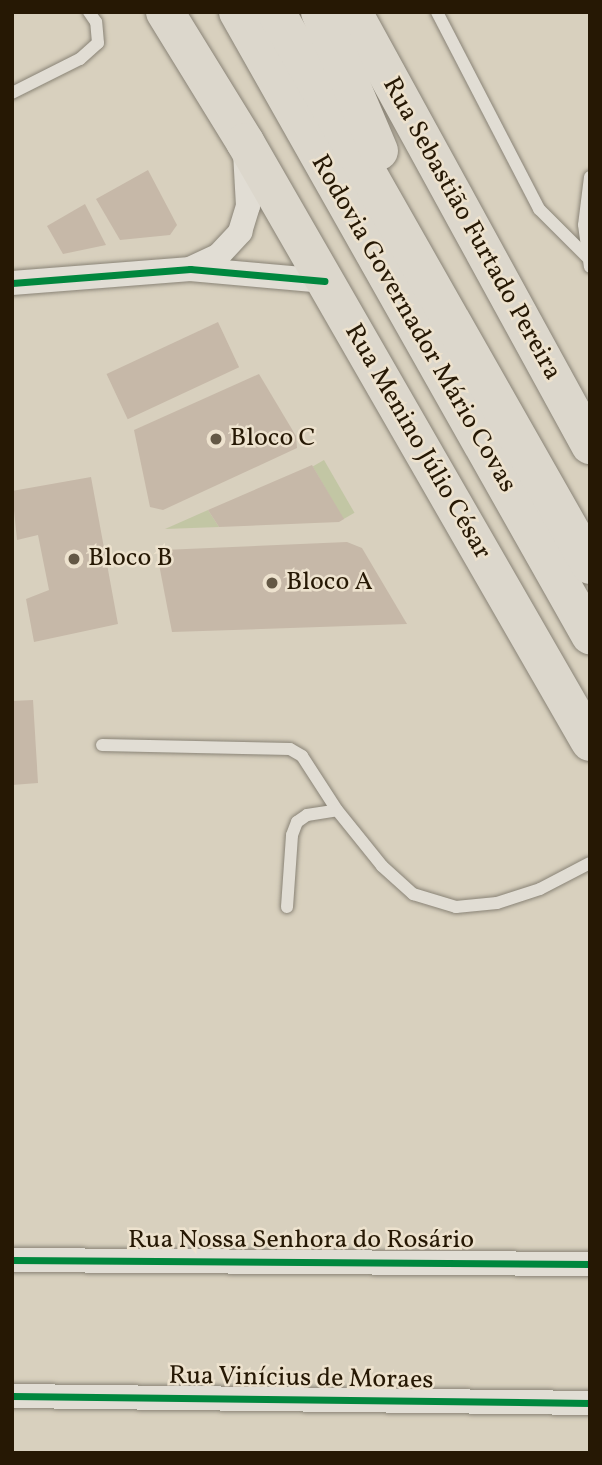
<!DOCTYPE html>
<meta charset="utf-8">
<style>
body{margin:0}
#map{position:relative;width:602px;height:1465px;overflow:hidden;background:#d8d0be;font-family:Vollkorn,serif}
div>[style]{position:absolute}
.green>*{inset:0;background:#c2c6a4;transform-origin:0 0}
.building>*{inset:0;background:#c6b8a8;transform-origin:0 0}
.roads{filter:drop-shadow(0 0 2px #898376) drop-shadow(0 0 2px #898376)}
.lane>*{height:12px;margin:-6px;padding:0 6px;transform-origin:6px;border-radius:6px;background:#e1ddd4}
.street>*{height:24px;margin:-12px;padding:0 12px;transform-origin:12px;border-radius:12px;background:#e1ddd4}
.primary>*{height:38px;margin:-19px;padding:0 19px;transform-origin:19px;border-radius:19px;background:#dcd7cc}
.highway>*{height:38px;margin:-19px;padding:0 19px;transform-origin:19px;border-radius:19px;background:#dcd7cc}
.cycleway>*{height:7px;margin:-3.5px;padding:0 3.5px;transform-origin:3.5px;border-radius:3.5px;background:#00873e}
.dots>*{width:19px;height:19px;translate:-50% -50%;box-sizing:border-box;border:4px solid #ede2ce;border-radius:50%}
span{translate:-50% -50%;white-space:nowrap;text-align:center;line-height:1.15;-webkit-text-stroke:5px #ede2ce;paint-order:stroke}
.street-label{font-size:26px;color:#261804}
.poi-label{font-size:26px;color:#261804}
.left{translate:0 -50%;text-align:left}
.frame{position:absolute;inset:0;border:14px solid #261804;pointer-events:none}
</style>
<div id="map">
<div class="green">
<div style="left:324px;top:460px;width:61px;height:13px;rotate:60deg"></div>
<div style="clip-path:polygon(208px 510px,219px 527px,165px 529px)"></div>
</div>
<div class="building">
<div style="clip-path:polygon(148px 170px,177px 225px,170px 235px,120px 240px,96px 199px)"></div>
<div style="clip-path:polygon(85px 204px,106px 245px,63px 254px,47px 226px)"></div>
<div style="left:218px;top:322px;width:50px;height:123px;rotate:65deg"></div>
<div style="clip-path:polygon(259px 374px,296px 436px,297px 448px,163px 510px,150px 507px,134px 430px)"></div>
<div style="clip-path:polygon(312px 465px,344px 519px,339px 522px,219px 527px,208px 510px)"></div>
<div style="clip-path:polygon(91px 477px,118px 624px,34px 642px,26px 599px,49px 590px,38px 535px,17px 540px,12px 491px)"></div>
<div style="clip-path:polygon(347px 542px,362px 548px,407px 624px,172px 632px,158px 559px,163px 550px)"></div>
<div style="clip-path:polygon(33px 700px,38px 783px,12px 785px,12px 701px)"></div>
</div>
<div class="roads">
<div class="lane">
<div style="left:437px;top:12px;width:222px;rotate:62.6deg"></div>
<div style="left:539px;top:209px;width:68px;rotate:45deg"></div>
<div style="left:12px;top:93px;width:76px;rotate:-26.6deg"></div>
<div style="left:80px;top:59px;width:24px;rotate:-42deg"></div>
<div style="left:98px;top:43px;width:21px;rotate:-95deg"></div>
<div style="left:96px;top:22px;width:12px;rotate:-125deg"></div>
<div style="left:590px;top:177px;width:48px;rotate:97.1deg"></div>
<div style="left:584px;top:225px;width:42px;rotate:81.9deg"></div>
<div style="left:102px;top:745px;width:188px;rotate:1.2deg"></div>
<div style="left:290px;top:749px;width:14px;rotate:30deg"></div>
<div style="left:302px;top:756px;width:64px;rotate:57.1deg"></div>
<div style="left:337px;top:810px;width:72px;rotate:51.2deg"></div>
<div style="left:382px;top:866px;width:42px;rotate:42.1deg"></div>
<div style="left:413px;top:894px;width:45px;rotate:16.8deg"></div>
<div style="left:456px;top:907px;width:41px;rotate:-5.6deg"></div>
<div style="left:497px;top:903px;width:45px;rotate:-18deg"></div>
<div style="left:540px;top:889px;width:56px;rotate:-27.5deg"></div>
<div style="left:287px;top:907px;width:72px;rotate:-86deg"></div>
<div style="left:292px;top:835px;width:14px;rotate:-69deg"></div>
<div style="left:297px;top:822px;width:12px;rotate:-35deg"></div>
<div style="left:307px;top:815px;width:30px;rotate:-9deg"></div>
</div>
<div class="street">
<div style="left:192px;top:268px;width:29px;rotate:-25deg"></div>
<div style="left:218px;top:256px;width:33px;rotate:-47deg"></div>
<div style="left:240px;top:232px;width:27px;rotate:-73deg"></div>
<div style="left:248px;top:206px;width:53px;rotate:-93.2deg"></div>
<div style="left:12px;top:283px;width:179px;rotate:-4.5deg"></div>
<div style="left:190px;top:269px;width:135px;rotate:5.1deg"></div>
<div style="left:12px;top:1260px;width:578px;rotate:0.4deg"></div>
<div style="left:12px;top:1396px;width:578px;rotate:0.69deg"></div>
</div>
<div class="primary">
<div style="left:165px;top:12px;width:153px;rotate:58.4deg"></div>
<div style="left:245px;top:142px;width:692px;rotate:60.1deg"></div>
<div style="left:353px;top:12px;width:494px;rotate:61.3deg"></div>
</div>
<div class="highway">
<div style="left:238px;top:12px;width:716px;rotate:60.53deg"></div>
<div style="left:276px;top:12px;width:636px;rotate:60.41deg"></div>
<div style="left:320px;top:12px;width:151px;rotate:67deg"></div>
</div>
</div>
<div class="cycleway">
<div style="left:12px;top:283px;width:179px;rotate:-4.5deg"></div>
<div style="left:190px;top:269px;width:135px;rotate:5.1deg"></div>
<div style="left:12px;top:1260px;width:578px;rotate:0.4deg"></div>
<div style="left:12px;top:1396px;width:578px;rotate:0.69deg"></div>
</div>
<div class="dots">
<div style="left:216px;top:439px;background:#645845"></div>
<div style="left:74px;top:559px;background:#645845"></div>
<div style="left:272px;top:583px;background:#645845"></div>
</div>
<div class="street-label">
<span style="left:471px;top:229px;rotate:61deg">Rua Sebastião Furtado Pereira</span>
<span style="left:413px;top:324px;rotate:60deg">Rodovia Governador Mário Covas</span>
<span style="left:417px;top:442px;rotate:60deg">Rua Menino Júlio César</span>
<span style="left:301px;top:1241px">Rua Nossa Senhora do Rosário</span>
<span style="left:301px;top:1379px;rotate:1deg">Rua Vinícius de Moraes</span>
</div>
<div class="poi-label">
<span class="left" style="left:230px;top:439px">Bloco C</span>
<span class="left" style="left:88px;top:559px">Bloco B</span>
<span class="left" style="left:286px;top:583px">Bloco A</span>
</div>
<div class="frame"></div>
</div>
